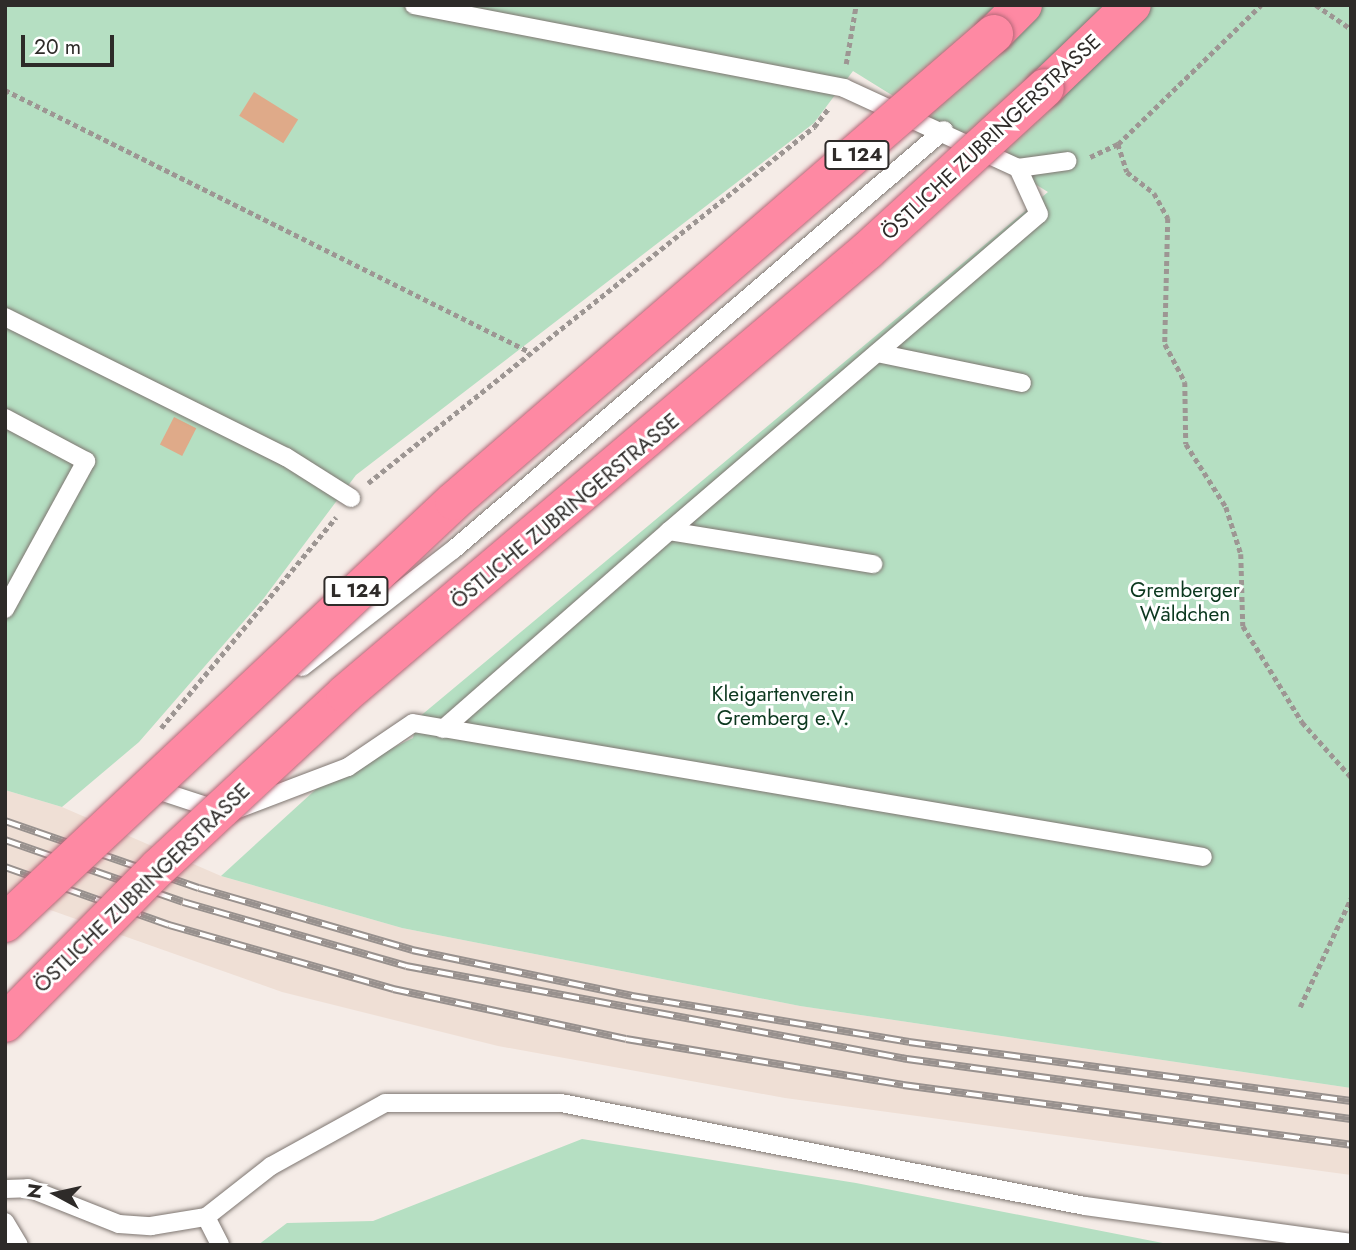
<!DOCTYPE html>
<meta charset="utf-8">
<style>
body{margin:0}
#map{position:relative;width:1356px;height:1250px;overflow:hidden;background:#f5ece7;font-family:Jost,sans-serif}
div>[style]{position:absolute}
.built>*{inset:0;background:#efdfd5}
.green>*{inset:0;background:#b5dfc2}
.building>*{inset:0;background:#dfaa89;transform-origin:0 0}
.path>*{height:4.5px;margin-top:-2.25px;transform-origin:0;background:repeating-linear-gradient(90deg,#9d9693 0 5px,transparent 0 8.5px)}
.roads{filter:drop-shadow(0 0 2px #7e7671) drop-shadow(0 0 2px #7e7671)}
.lane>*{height:18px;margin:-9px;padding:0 9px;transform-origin:9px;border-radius:9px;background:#fff}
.highway>*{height:38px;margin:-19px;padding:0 19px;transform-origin:19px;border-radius:19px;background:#fe89a3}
.rail>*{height:8px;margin-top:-4px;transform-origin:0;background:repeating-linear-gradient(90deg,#fff 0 16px,#98918e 0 32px);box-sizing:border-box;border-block:2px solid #98918e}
.bridges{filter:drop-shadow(0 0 2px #b56878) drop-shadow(0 0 2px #b56878)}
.highway-bridge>*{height:38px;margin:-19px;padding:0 19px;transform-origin:19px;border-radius:19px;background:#fe89a3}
span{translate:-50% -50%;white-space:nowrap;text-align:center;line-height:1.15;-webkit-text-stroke:6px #fff;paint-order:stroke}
.shield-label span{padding:2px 5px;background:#fff;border:2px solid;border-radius:5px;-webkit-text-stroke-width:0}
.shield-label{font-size:19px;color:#2e2b29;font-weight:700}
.street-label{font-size:21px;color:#2e2b29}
.park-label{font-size:21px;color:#0c381f}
.frame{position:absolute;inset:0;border:7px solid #2e2b29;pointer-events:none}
.north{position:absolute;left:21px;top:1159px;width:70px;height:70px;-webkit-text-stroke:5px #fff;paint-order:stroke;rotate:278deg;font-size:19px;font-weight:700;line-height:28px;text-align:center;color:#2e2b29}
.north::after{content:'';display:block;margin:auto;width:24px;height:32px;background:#2e2b29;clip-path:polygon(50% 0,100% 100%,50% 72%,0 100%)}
.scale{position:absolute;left:21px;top:35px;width:93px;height:32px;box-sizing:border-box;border:4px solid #2e2b29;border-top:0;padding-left:9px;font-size:21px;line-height:24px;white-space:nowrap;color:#2e2b29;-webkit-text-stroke:5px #fff;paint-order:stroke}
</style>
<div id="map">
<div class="built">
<div style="clip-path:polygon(5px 790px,62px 807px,221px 876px,402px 928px,800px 1006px,1351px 1088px,1351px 1175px,785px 1098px,498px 1046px,282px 992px,5px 894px)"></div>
</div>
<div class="green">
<div style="clip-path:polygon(5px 5px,1351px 5px,1351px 1088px,800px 1006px,402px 928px,221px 876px,325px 781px,413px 738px,418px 718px,1048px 192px,853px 71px,814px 123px,356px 475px,264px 598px,139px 742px,62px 807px,5px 790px)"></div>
<div style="clip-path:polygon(582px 1139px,856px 1183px,1173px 1245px,258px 1245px,287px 1223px,373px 1221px)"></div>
</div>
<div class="building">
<div style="left:254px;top:92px;width:52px;height:28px;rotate:32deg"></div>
<div style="left:174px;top:417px;width:25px;height:31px;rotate:27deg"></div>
</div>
<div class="path">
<div style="left:1316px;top:5px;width:42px;rotate:34.4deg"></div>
<div style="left:846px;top:64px;width:60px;rotate:-80.4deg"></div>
<div style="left:5px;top:90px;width:585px;rotate:26.52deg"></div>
<div style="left:1118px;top:144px;width:29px;rotate:72deg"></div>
<div style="left:1127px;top:172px;width:34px;rotate:38deg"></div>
<div style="left:1154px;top:193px;width:29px;rotate:61deg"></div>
<div style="left:1168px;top:218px;width:126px;rotate:91.4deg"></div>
<div style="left:1165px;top:344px;width:43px;rotate:62.2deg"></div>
<div style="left:1185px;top:382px;width:62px;rotate:89.1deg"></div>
<div style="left:1186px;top:444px;width:75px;rotate:57.6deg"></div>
<div style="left:1226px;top:507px;width:49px;rotate:72.3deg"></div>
<div style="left:1241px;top:554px;width:72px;rotate:88.4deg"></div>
<div style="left:1243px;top:626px;width:113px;rotate:58.4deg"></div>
<div style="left:1302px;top:722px;width:74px;rotate:48.3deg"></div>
<div style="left:1090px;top:157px;width:31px;rotate:-25deg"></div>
<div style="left:1118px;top:144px;width:199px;rotate:-44.2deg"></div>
<div style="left:368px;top:483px;width:571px;rotate:-38.6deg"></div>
<div style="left:814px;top:127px;width:23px;rotate:-52deg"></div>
<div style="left:161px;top:728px;width:274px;rotate:-50.3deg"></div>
<div style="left:1300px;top:1007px;width:120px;rotate:-64.9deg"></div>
</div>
<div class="roads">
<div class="lane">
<div style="left:414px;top:5px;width:438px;rotate:10.9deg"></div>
<div style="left:844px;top:88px;width:192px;rotate:24.7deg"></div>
<div style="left:1018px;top:168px;width:50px;rotate:-8deg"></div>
<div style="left:5px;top:317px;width:314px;rotate:26.5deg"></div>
<div style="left:286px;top:457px;width:77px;rotate:32.2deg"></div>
<div style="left:877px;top:353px;width:148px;rotate:11.7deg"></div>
<div style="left:5px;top:418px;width:92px;rotate:28deg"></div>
<div style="left:86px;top:461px;width:169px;rotate:118.7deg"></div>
<div style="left:669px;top:531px;width:487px;rotate:-40.6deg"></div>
<div style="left:1039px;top:214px;width:51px;rotate:-114.5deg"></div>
<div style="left:302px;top:667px;width:191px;rotate:-37.8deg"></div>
<div style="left:453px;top:550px;width:646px;rotate:-40.54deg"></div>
<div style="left:443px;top:729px;width:300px;rotate:-41.2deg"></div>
<div style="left:669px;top:531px;width:207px;rotate:9.2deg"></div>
<div style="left:148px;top:787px;width:83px;rotate:18.2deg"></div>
<div style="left:227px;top:813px;width:129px;rotate:-20.8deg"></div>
<div style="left:348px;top:767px;width:78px;rotate:-34.1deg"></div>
<div style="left:413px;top:723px;width:801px;rotate:9.63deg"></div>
<div style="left:5px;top:1189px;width:23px;rotate:-2deg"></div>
<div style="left:28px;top:1188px;width:98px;rotate:21.6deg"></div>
<div style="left:119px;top:1224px;width:32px;rotate:4deg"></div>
<div style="left:151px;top:1226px;width:56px;rotate:-9.3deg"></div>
<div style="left:206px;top:1217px;width:83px;rotate:-38.1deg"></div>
<div style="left:271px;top:1166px;width:130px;rotate:-28.9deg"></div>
<div style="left:385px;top:1103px;width:176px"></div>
<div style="left:561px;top:1103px;width:534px;rotate:11.12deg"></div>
<div style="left:1085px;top:1206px;width:269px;rotate:7.9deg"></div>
<div style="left:206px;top:1217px;width:31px;rotate:63deg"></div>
<div style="left:5px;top:1222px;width:27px;rotate:59deg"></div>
</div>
<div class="highway">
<div style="left:994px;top:34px;width:41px;rotate:-45deg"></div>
<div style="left:1045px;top:88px;width:120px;rotate:-43.7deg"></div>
</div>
</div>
<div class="rail">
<div style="left:5px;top:821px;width:205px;rotate:19.1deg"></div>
<div style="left:199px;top:888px;width:222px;rotate:16.2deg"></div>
<div style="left:412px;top:950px;width:225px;rotate:11.8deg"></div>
<div style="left:632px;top:996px;width:281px;rotate:9.4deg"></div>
<div style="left:909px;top:1042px;width:446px;rotate:7.6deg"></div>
<div style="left:5px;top:840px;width:188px;rotate:19.2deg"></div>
<div style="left:183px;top:902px;width:232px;rotate:16deg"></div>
<div style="left:406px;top:966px;width:510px;rotate:10.52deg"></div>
<div style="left:907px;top:1059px;width:448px;rotate:7.7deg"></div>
<div style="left:5px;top:867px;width:174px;rotate:19.5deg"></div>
<div style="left:169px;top:925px;width:233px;rotate:15.9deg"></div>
<div style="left:393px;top:989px;width:238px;rotate:12.1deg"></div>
<div style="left:626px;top:1039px;width:281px;rotate:9.4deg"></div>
<div style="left:903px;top:1085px;width:452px;rotate:7.6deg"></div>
</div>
<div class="bridges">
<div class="highway-bridge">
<div style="left:5px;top:923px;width:616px;rotate:-43.22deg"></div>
<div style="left:454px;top:501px;width:714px;rotate:-40.85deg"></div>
<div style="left:5px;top:1023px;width:218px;rotate:-45.4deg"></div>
<div style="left:158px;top:868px;width:255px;rotate:-42.9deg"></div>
<div style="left:345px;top:694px;width:685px;rotate:-40.32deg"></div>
<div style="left:867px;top:251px;width:241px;rotate:-42.5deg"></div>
</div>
</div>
<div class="shield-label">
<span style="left:857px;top:155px">L 124</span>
<span style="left:356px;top:591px">L 124</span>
</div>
<div class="street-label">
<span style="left:991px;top:137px;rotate:-43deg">ÖSTLICHE ZUBRINGERSTRASSE</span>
<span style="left:565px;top:511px;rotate:-40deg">ÖSTLICHE ZUBRINGERSTRASSE</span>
<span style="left:142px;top:888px;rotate:-44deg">ÖSTLICHE ZUBRINGERSTRASSE</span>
</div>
<div class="park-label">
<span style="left:1185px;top:602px">Gremberger<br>Wäldchen</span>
<span style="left:783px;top:706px">Kleigartenverein<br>Gremberg e.V.</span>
</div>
<div class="frame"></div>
<div class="north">N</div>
<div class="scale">20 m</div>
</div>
